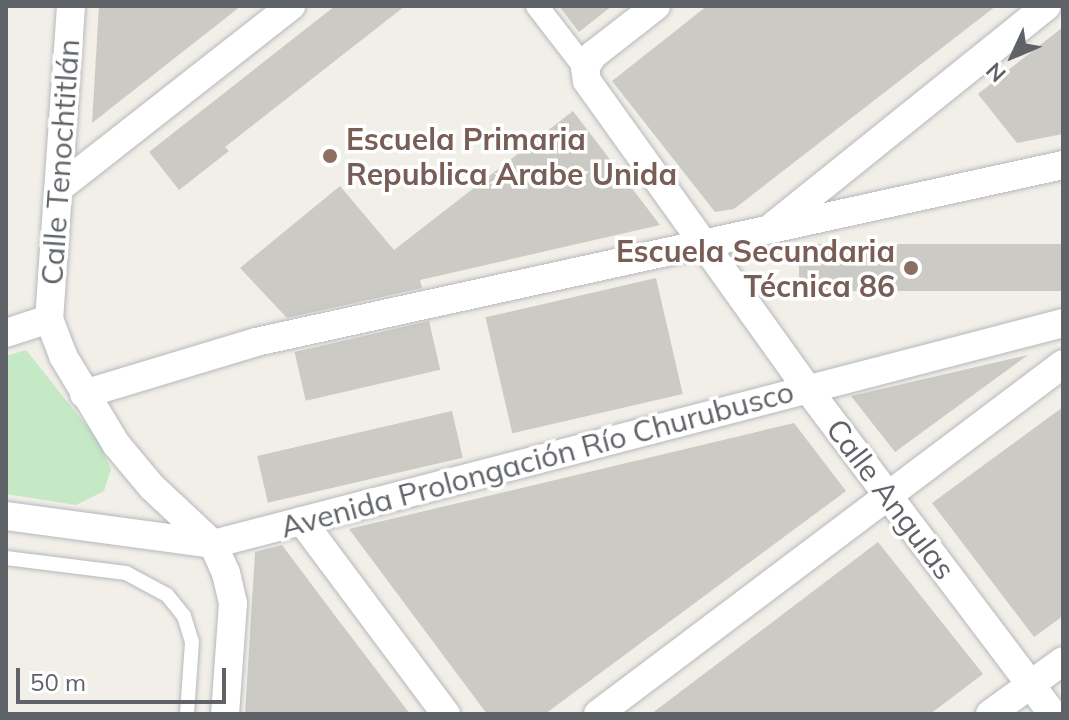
<!DOCTYPE html>
<meta charset="utf-8">
<style>
body{margin:0}
#map{position:relative;width:1069px;height:720px;overflow:hidden;background:#f1efe8;font-family:Mulish,sans-serif}
div>[style]{position:absolute}
.green>*{inset:0;background:#c5e8c5}
.building>*{inset:0;background:#cccac5;transform-origin:0 0}
.roads{filter:drop-shadow(0 0 2px #b5b8bc) drop-shadow(0 0 2px #b5b8bc)}
.service>*{height:14px;margin:-7px;padding:0 7px;transform-origin:7px;border-radius:7px;background:#fff}
.pedestrian>*{height:22px;margin:-11px;padding:0 11px;transform-origin:11px;border-radius:11px;background:#fff}
.minor>*{height:28px;margin:-14px;padding:0 14px;transform-origin:14px;border-radius:14px;background:#fff}
.dots>*{width:22px;height:22px;translate:-50% -50%;box-sizing:border-box;border:4px solid #fff;border-radius:50%}
span{translate:-50% -50%;white-space:nowrap;text-align:center;line-height:1.15;-webkit-text-stroke:7px #fff;paint-order:stroke}
.education-label{font-size:30px;color:#785e54;font-weight:700}
.left{translate:0 -50%;text-align:left}
.right{translate:-100% -50%;text-align:right}
.street-label{font-size:30px;color:#5f6368}
.frame{position:absolute;inset:0;border:8px solid #5f6368;pointer-events:none}
.north{position:absolute;left:973px;top:16px;width:80px;height:80px;-webkit-text-stroke:6px #fff;paint-order:stroke;rotate:226deg;font-size:22px;font-weight:700;line-height:32px;text-align:center;color:#5f6368}
.north::after{content:'';display:block;margin:auto;width:28px;height:36px;background:#5f6368;clip-path:polygon(50% 0,100% 100%,50% 72%,0 100%)}
.scale{position:absolute;left:16px;top:668px;width:210px;height:36px;box-sizing:border-box;border:4px solid #5f6368;border-top:0;padding-left:10px;font-size:24px;line-height:28px;white-space:nowrap;color:#5f6368;-webkit-text-stroke:6px #fff;paint-order:stroke}
</style>
<div id="map">
<div class="green">
<div style="clip-path:polygon(26px 350px,97px 439px,111px 469px,104px 491px,76px 505px,6px 494px,6px 356px)"></div>
</div>
<div class="building">
<div style="clip-path:polygon(99px 6px,241px 6px,92px 123px)"></div>
<div style="clip-path:polygon(335px 6px,405px 6px,225px 147px,229px 151px,179px 190px,149px 152px)"></div>
<div style="clip-path:polygon(559px 6px,612px 6px,579px 32px)"></div>
<div style="clip-path:polygon(707px 6px,996px 6px,734px 209px,715px 212px,612px 81px)"></div>
<div style="clip-path:polygon(1063px 27px,1063px 134px,1017px 143px,978px 94px)"></div>
<div style="clip-path:polygon(573px 111px,660px 225px,420px 280px,422px 288px,287px 318px,240px 268px,340px 186px,394px 250px)"></div>
<div style="left:1063px;top:244px;width:47px;height:264px;rotate:90deg"></div>
<div style="left:656px;top:278px;width:119px;height:175px;rotate:77deg"></div>
<div style="left:429px;top:321px;width:50px;height:138px;rotate:77deg"></div>
<div style="clip-path:polygon(1028px 355px,895px 452px,851px 396px)"></div>
<div style="clip-path:polygon(1063px 407px,1063px 616px,1034px 637px,932px 503px)"></div>
<div style="left:452px;top:411px;width:48px;height:200px;rotate:77deg"></div>
<div style="clip-path:polygon(794px 423px,846px 491px,545px 714px,487px 714px,349px 529px)"></div>
<div style="clip-path:polygon(878px 542px,983px 674px,950px 699px,930px 714px,651px 714px)"></div>
<div style="clip-path:polygon(282px 545px,333px 613px,410px 714px,245px 714px,255px 552px)"></div>
</div>
<div class="roads">
<div class="service">
<div style="left:6px;top:558px;width:121px;rotate:7.1deg"></div>
<div style="left:126px;top:573px;width:47px;rotate:28.2deg"></div>
<div style="left:167px;top:595px;width:27px;rotate:51deg"></div>
<div style="left:184px;top:616px;width:27px;rotate:73deg"></div>
<div style="left:192px;top:642px;width:72px;rotate:94deg"></div>
</div>
<div class="pedestrian">
<div style="left:537px;top:6px;width:78px;rotate:52.3deg"></div>
</div>
<div class="minor">
<div style="left:71px;top:6px;width:314px;rotate:94deg"></div>
<div style="left:49px;top:319px;width:40px;rotate:69deg"></div>
<div style="left:63px;top:356px;width:103px;rotate:58.9deg"></div>
<div style="left:116px;top:444px;width:56px;rotate:50.1deg"></div>
<div style="left:152px;top:487px;width:83px;rotate:43.1deg"></div>
<div style="left:213px;top:544px;width:32px;rotate:66deg"></div>
<div style="left:226px;top:573px;width:31px;rotate:77deg"></div>
<div style="left:233px;top:603px;width:111px;rotate:94.1deg"></div>
<div style="left:656px;top:6px;width:80px;rotate:142.1deg"></div>
<div style="left:593px;top:55px;width:15px;rotate:122deg"></div>
<div style="left:585px;top:68px;width:13px;rotate:81deg"></div>
<div style="left:587px;top:81px;width:378px;rotate:54.4deg"></div>
<div style="left:807px;top:388px;width:408px;rotate:53deg"></div>
<div style="left:59px;top:188px;width:295px;rotate:-38.1deg"></div>
<div style="left:773px;top:226px;width:351px;rotate:-38.8deg"></div>
<div style="left:6px;top:333px;width:45px;rotate:-18deg"></div>
<div style="left:84px;top:394px;width:180px;rotate:-16.8deg"></div>
<div style="left:256px;top:342px;width:826px;rotate:-12.37deg"></div>
<div style="left:6px;top:516px;width:209px;rotate:7.7deg"></div>
<div style="left:213px;top:544px;width:878px;rotate:-14.57deg"></div>
<div style="left:302px;top:521px;width:241px;rotate:53.3deg"></div>
<div style="left:598px;top:714px;width:582px;rotate:-36.97deg"></div>
<div style="left:990px;top:714px;width:90px;rotate:-36deg"></div>
</div>
</div>
<div class="dots">
<div style="left:330px;top:156px;background:#8d6e63"></div>
<div style="left:911px;top:268px;background:#8d6e63"></div>
</div>
<div class="education-label">
<span class="left" style="left:346px;top:156px">Escuela Primaria<br>Republica Arabe Unida</span>
<span class="right" style="left:895px;top:268px">Escuela Secundaria<br>Técnica 86</span>
</div>
<div class="street-label">
<span style="left:60px;top:162px;rotate:-86deg">Calle Tenochtitlán</span>
<span style="left:537px;top:459px;rotate:-15deg">Avenida Prolongación Río Churubusco</span>
<span style="left:891px;top:499px;rotate:53deg">Calle Angulas</span>
</div>
<div class="frame"></div>
<div class="north">N</div>
<div class="scale">50 m</div>
</div>
